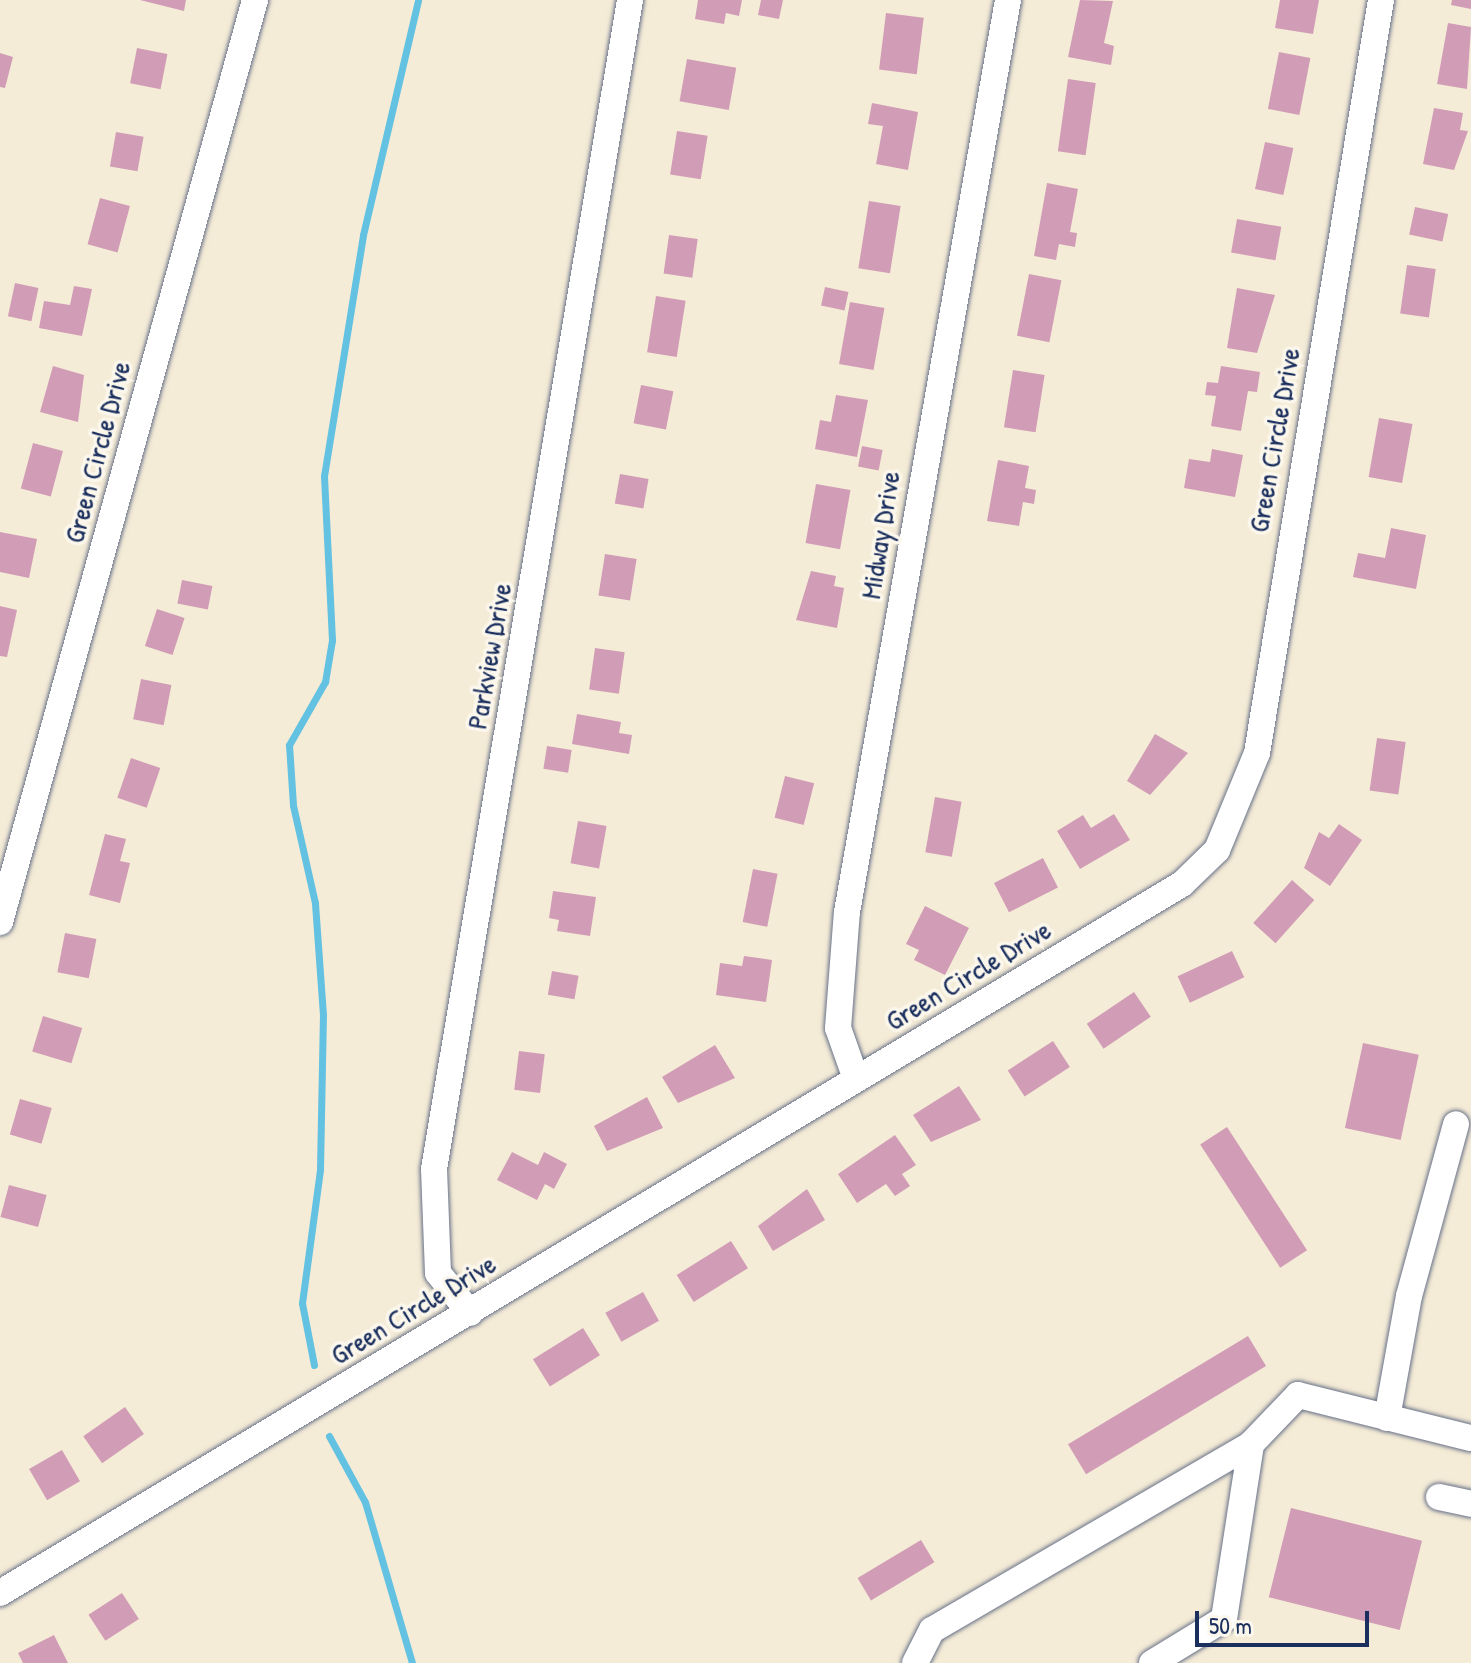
<!DOCTYPE html>
<style>
body{margin:0}
#map{position:relative;width:1471px;height:1663px;overflow:hidden;background:#f5ecd7;font-family:"Patrick Hand",sans-serif}
div>[style]{position:absolute}
.stream>*{height:7px;margin:-3.5px;padding:0 3.5px;transform-origin:3.5px;border-radius:3.5px;background:#63c1e1}
.building>*{inset:0;background:#d19db6;transform-origin:0 0}
.roads{filter:drop-shadow(0 0 2px #677188) drop-shadow(0 0 2px #677188)}
.minor>*{height:26px;margin:-13px;padding:0 13px;transform-origin:13px;border-radius:13px;background:#fff}
span{translate:-50% -50%;white-space:nowrap;text-align:center;line-height:1.15;-webkit-text-stroke:7px #fbf7ec;paint-order:stroke}
.street-label{font-size:28px;color:#1b2f5e}
.scale{position:absolute;left:1195px;top:1611px;width:174px;height:36px;box-sizing:border-box;border:4px solid #1b2f5e;border-top:0;padding-left:10px;font-size:24px;line-height:28px;white-space:nowrap;color:#1b2f5e;-webkit-text-stroke:6px #fbf7ec;paint-order:stroke}
</style>
<div id="map">
<div class="stream">
<div style="left:314px;top:1365px;width:63px;rotate:-101deg"></div>
<div style="left:302px;top:1303px;width:135px;rotate:-82.3deg"></div>
<div style="left:320px;top:1169px;width:154px;rotate:-88.9deg"></div>
<div style="left:323px;top:1015px;width:112px;rotate:-94.1deg"></div>
<div style="left:315px;top:903px;width:100px;rotate:-102.7deg"></div>
<div style="left:293px;top:805px;width:60px;rotate:-93.8deg"></div>
<div style="left:289px;top:745px;width:73px;rotate:-60.3deg"></div>
<div style="left:325px;top:682px;width:43px;rotate:-80.5deg"></div>
<div style="left:332px;top:640px;width:164px;rotate:-92.8deg"></div>
<div style="left:324px;top:476px;width:244px;rotate:-80.8deg"></div>
<div style="left:363px;top:235px;width:241px;rotate:-76.8deg"></div>
<div style="left:329px;top:1436px;width:75px;rotate:61.4deg"></div>
<div style="left:365px;top:1502px;width:168px;rotate:73.7deg"></div>
</div>
<div class="building">
<div style="clip-path:polygon(140px 0,186px 0,184px 11px)"></div>
<div style="clip-path:polygon(698px 0,742px 0,739px 16px,726px 13px,724px 24px,695px 19px)"></div>
<div style="clip-path:polygon(761px 0,783px 0,779px 19px,758px 15px)"></div>
<div style="clip-path:polygon(1080px 0,1113px 1px,1104px 43px,1114px 46px,1111px 65px,1068px 57px)"></div>
<div style="clip-path:polygon(1280px 0,1319px 0,1313px 34px,1275px 28px)"></div>
<div style="clip-path:polygon(1452px 0,1471px 0,1471px 9px,1451px 5px)"></div>
<div style="left:886px;top:13px;width:38px;height:57px;rotate:7deg"></div>
<div style="clip-path:polygon(1448px 23px,1471px 27px,1467px 89px,1437px 84px)"></div>
<div style="left:137px;top:48px;width:31px;height:36px;rotate:11deg"></div>
<div style="left:1279px;top:52px;width:32px;height:58px;rotate:11deg"></div>
<div style="clip-path:polygon(0 53px,13px 57px,5px 88px,0 87px)"></div>
<div style="left:687px;top:59px;width:50px;height:43px;rotate:10deg"></div>
<div style="left:1068px;top:79px;width:28px;height:73px;rotate:8deg"></div>
<div style="clip-path:polygon(872px 103px,918px 112px,908px 170px,876px 164px,883px 126px,868px 124px)"></div>
<div style="clip-path:polygon(1434px 108px,1463px 113px,1460px 130px,1468px 131px,1454px 170px,1423px 164px)"></div>
<div style="left:677px;top:131px;width:31px;height:44px;rotate:9deg"></div>
<div style="left:116px;top:132px;width:28px;height:35px;rotate:10deg"></div>
<div style="left:1265px;top:142px;width:29px;height:48px;rotate:12deg"></div>
<div style="clip-path:polygon(1047px 183px,1078px 189px,1070px 232px,1077px 233px,1075px 247px,1059px 244px,1056px 260px,1034px 256px)"></div>
<div style="left:100px;top:198px;width:31px;height:48px;rotate:15deg"></div>
<div style="left:869px;top:201px;width:32px;height:68px;rotate:9deg"></div>
<div style="left:1415px;top:207px;width:34px;height:28px;rotate:12deg"></div>
<div style="left:1237px;top:219px;width:45px;height:34px;rotate:10deg"></div>
<div style="left:669px;top:235px;width:29px;height:39px;rotate:8deg"></div>
<div style="left:1407px;top:265px;width:29px;height:49px;rotate:8deg"></div>
<div style="left:1029px;top:274px;width:33px;height:63px;rotate:11deg"></div>
<div style="left:15px;top:283px;width:24px;height:34px;rotate:12deg"></div>
<div style="clip-path:polygon(74px 286px,92px 289px,82px 336px,39px 328px,44px 301px,70px 305px)"></div>
<div style="left:825px;top:287px;width:24px;height:19px;rotate:12deg"></div>
<div style="clip-path:polygon(1237px 288px,1275px 295px,1257px 353px,1227px 348px)"></div>
<div style="left:656px;top:296px;width:30px;height:57px;rotate:9deg"></div>
<div style="left:850px;top:302px;width:35px;height:63px;rotate:10deg"></div>
<div style="clip-path:polygon(53px 366px,84px 375px,78px 422px,40px 412px)"></div>
<div style="clip-path:polygon(1221px 366px,1260px 372px,1257px 392px,1248px 391px,1241px 431px,1211px 426px,1216px 396px,1205px 395px,1207px 382px,1218px 383px)"></div>
<div style="left:1013px;top:370px;width:32px;height:58px;rotate:9deg"></div>
<div style="left:641px;top:385px;width:33px;height:39px;rotate:11deg"></div>
<div style="clip-path:polygon(836px 395px,868px 400px,857px 457px,815px 449px,820px 420px,831px 422px)"></div>
<div style="left:1379px;top:418px;width:34px;height:60px;rotate:10deg"></div>
<div style="left:33px;top:443px;width:31px;height:47px;rotate:15deg"></div>
<div style="left:862px;top:446px;width:21px;height:21px;rotate:11deg"></div>
<div style="clip-path:polygon(1212px 449px,1243px 455px,1235px 497px,1184px 488px,1189px 459px,1210px 462px)"></div>
<div style="clip-path:polygon(998px 460px,1029px 466px,1025px 488px,1036px 490px,1034px 504px,1023px 502px,1019px 526px,987px 521px)"></div>
<div style="left:620px;top:474px;width:29px;height:30px;rotate:10deg"></div>
<div style="left:816px;top:484px;width:35px;height:60px;rotate:10deg"></div>
<div style="clip-path:polygon(1391px 528px,1426px 535px,1416px 589px,1353px 577px,1358px 553px,1385px 558px)"></div>
<div style="clip-path:polygon(0 532px,37px 539px,29px 578px,0 572px)"></div>
<div style="left:605px;top:554px;width:32px;height:42px;rotate:9deg"></div>
<div style="clip-path:polygon(811px 571px,836px 576px,834px 586px,844px 588px,837px 628px,796px 620px)"></div>
<div style="left:182px;top:580px;width:31px;height:24px;rotate:11deg"></div>
<div style="clip-path:polygon(0 606px,17px 610px,7px 657px,0 656px)"></div>
<div style="left:157px;top:609px;width:29px;height:39px;rotate:18deg"></div>
<div style="left:595px;top:648px;width:30px;height:42px;rotate:8deg"></div>
<div style="left:141px;top:679px;width:31px;height:41px;rotate:11deg"></div>
<div style="clip-path:polygon(577px 714px,621px 722px,619px 733px,632px 735px,629px 754px,572px 744px)"></div>
<div style="clip-path:polygon(1155px 734px,1188px 753px,1150px 795px,1127px 781px)"></div>
<div style="left:1377px;top:738px;width:29px;height:53px;rotate:8deg"></div>
<div style="left:547px;top:746px;width:25px;height:23px;rotate:9deg"></div>
<div style="left:131px;top:758px;width:31px;height:42px;rotate:19deg"></div>
<div style="left:785px;top:776px;width:30px;height:43px;rotate:14deg"></div>
<div style="left:935px;top:797px;width:27px;height:56px;rotate:10deg"></div>
<div style="clip-path:polygon(1114px 814px,1130px 840px,1080px 869px,1057px 831px,1083px 815px,1091px 828px)"></div>
<div style="left:578px;top:821px;width:29px;height:43px;rotate:10deg"></div>
<div style="clip-path:polygon(1339px 824px,1362px 840px,1330px 886px,1304px 868px,1319px 832px,1329px 838px)"></div>
<div style="clip-path:polygon(105px 834px,126px 839px,120px 861px,130px 863px,120px 903px,89px 895px)"></div>
<div style="left:1043px;top:858px;width:33px;height:55px;rotate:63deg"></div>
<div style="left:753px;top:869px;width:25px;height:54px;rotate:11deg"></div>
<div style="left:1292px;top:880px;width:30px;height:58px;rotate:42deg"></div>
<div style="clip-path:polygon(553px 891px,596px 897px,590px 936px,557px 931px,559px 920px,549px 918px)"></div>
<div style="clip-path:polygon(925px 906px,969px 928px,945px 975px,914px 960px,919px 950px,906px 944px)"></div>
<div style="left:65px;top:933px;width:32px;height:40px;rotate:11deg"></div>
<div style="left:1232px;top:951px;width:29px;height:60px;rotate:65deg"></div>
<div style="clip-path:polygon(744px 956px,772px 960px,766px 1002px,716px 995px,720px 963px,742px 966px)"></div>
<div style="left:552px;top:971px;width:27px;height:24px;rotate:10deg"></div>
<div style="left:1134px;top:992px;width:30px;height:57px;rotate:56deg"></div>
<div style="left:43px;top:1016px;width:41px;height:37px;rotate:17deg"></div>
<div style="left:1053px;top:1041px;width:31px;height:54px;rotate:57deg"></div>
<div style="left:1363px;top:1043px;width:57px;height:87px;rotate:12deg"></div>
<div style="clip-path:polygon(715px 1045px,735px 1078px,678px 1103px,662px 1077px)"></div>
<div style="left:519px;top:1051px;width:26px;height:39px;rotate:7deg"></div>
<div style="clip-path:polygon(959px 1086px,981px 1120px,931px 1142px,913px 1115px)"></div>
<div style="clip-path:polygon(647px 1097px,663px 1128px,607px 1151px,594px 1126px)"></div>
<div style="left:20px;top:1099px;width:33px;height:37px;rotate:16deg"></div>
<div style="left:1227px;top:1127px;width:147px;height:32px;rotate:57deg"></div>
<div style="clip-path:polygon(895px 1135px,916px 1165px,902px 1174px,910px 1186px,895px 1196px,886px 1184px,857px 1203px,838px 1174px)"></div>
<div style="clip-path:polygon(512px 1152px,538px 1165px,544px 1152px,567px 1164px,554px 1189px,545px 1184px,537px 1200px,497px 1180px)"></div>
<div style="left:9px;top:1185px;width:39px;height:33px;rotate:15deg"></div>
<div style="clip-path:polygon(807px 1189px,825px 1220px,773px 1251px,758px 1226px)"></div>
<div style="left:731px;top:1241px;width:32px;height:64px;rotate:58deg"></div>
<div style="left:643px;top:1292px;width:33px;height:43px;rotate:61deg"></div>
<div style="left:583px;top:1328px;width:32px;height:59px;rotate:58deg"></div>
<div style="left:1248px;top:1336px;width:35px;height:210px;rotate:59deg"></div>
<div style="left:125px;top:1407px;width:33px;height:51px;rotate:55deg"></div>
<div style="left:62px;top:1450px;width:36px;height:38px;rotate:60deg"></div>
<div style="left:1291px;top:1508px;width:135px;height:92px;rotate:14deg"></div>
<div style="left:921px;top:1540px;width:26px;height:74px;rotate:59deg"></div>
<div style="left:122px;top:1593px;width:31px;height:40px;rotate:57deg"></div>
<div style="clip-path:polygon(54px 1635px,68px 1663px,23px 1663px,18px 1653px)"></div>
</div>
<div class="roads">
<div class="minor">
<div style="left:0;top:922px;width:957px;rotate:-74.54deg"></div>
<div style="left:856px;top:1079px;width:54px;rotate:-109.4deg"></div>
<div style="left:838px;top:1028px;width:116px;rotate:-85.6deg"></div>
<div style="left:847px;top:912px;width:926px;rotate:-79.99deg"></div>
<div style="left:470px;top:1313px;width:51px;rotate:-128.7deg"></div>
<div style="left:438px;top:1273px;width:104px;rotate:-92.2deg"></div>
<div style="left:434px;top:1169px;width:1185px;rotate:-80.48deg"></div>
<div style="left:1387px;top:1418px;width:124px;rotate:-79.8deg"></div>
<div style="left:1409px;top:1296px;width:178px;rotate:-74.7deg"></div>
<div style="left:1439px;top:1497px;width:33px;rotate:12deg"></div>
<div style="left:0;top:1593px;width:1378px;rotate:-30.96deg"></div>
<div style="left:1182px;top:884px;width:49px;rotate:-44.2deg"></div>
<div style="left:1217px;top:850px;width:105px;rotate:-67.6deg"></div>
<div style="left:1257px;top:753px;width:763px;rotate:-80.65deg"></div>
<div style="left:915px;top:1663px;width:37px;rotate:-63deg"></div>
<div style="left:932px;top:1630px;width:369px;rotate:-30.2deg"></div>
<div style="left:1251px;top:1444px;width:68px;rotate:-46.2deg"></div>
<div style="left:1298px;top:1395px;width:178px;rotate:14deg"></div>
<div style="left:1152px;top:1663px;width:84px;rotate:-31.4deg"></div>
<div style="left:1224px;top:1619px;width:177px;rotate:-81.2deg"></div>
</div>
</div>
<div class="street-label">
<span style="left:1274px;top:440px;rotate:-80deg">Green Circle Drive</span>
<span style="left:97px;top:452px;rotate:-75deg">Green Circle Drive</span>
<span style="left:880px;top:535px;rotate:-81deg">Midway Drive</span>
<span style="left:489px;top:656px;rotate:-80deg">Parkview Drive</span>
<span style="left:968px;top:975px;rotate:-31deg">Green Circle Drive</span>
<span style="left:413px;top:1309px;rotate:-31deg">Green Circle Drive</span>
</div>
<div class="scale">50 m</div>
</div>
